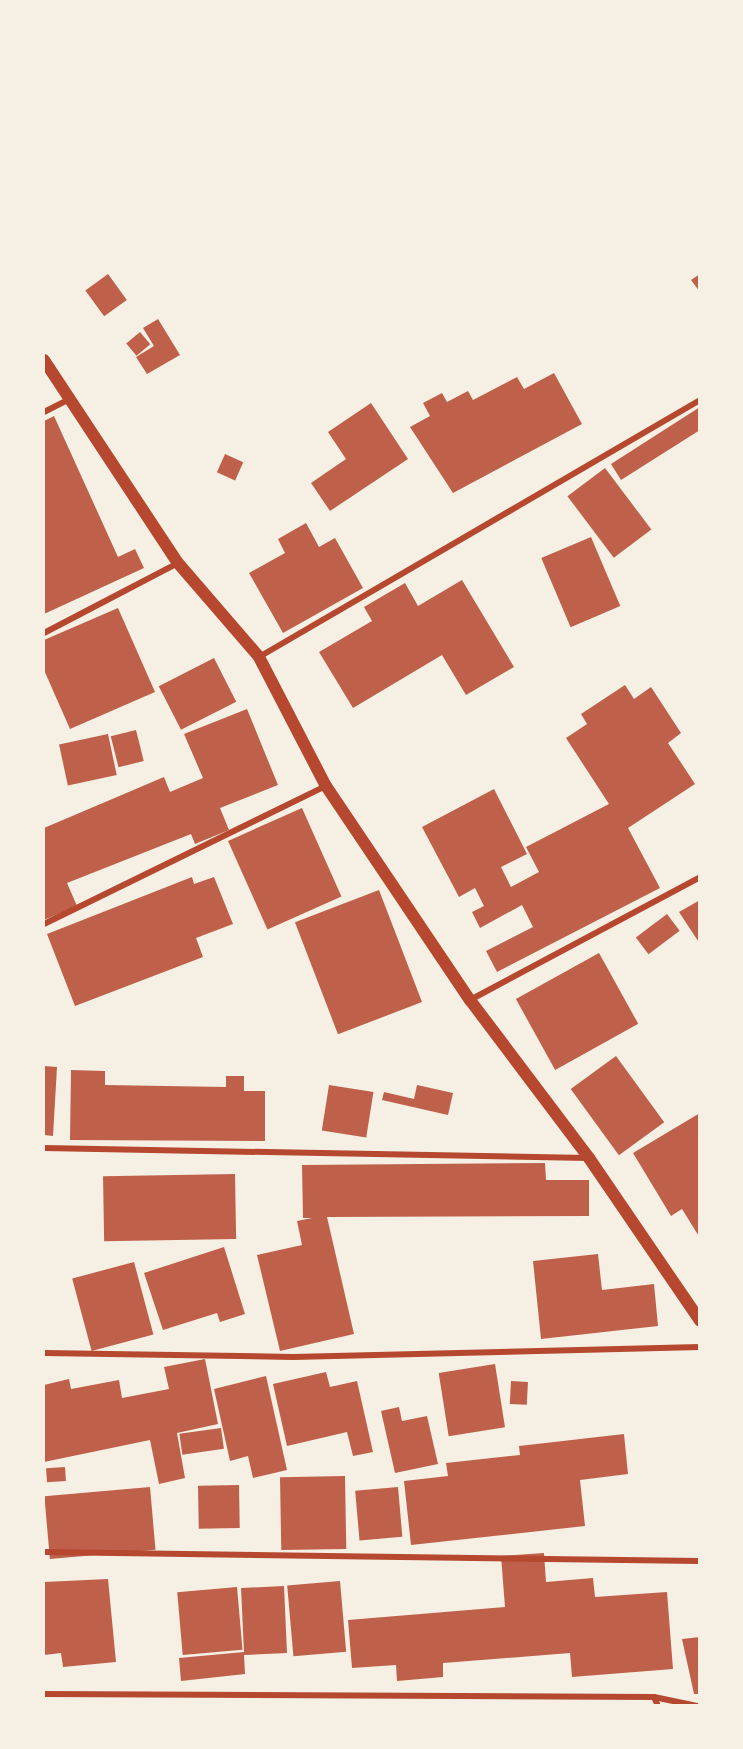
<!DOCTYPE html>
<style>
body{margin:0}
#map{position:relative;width:743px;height:1749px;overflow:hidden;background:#f6efe4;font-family:"Source Sans 3",sans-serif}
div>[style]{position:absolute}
.building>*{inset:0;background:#bf614a;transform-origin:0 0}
.minor>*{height:6px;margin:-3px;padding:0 3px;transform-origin:3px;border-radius:3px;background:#b5482f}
.secondary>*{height:12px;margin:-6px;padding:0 6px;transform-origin:6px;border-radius:6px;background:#b5482f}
span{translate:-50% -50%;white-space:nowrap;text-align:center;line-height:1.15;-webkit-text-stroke:5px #f6efe4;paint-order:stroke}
.frame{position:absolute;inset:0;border:45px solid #f6efe4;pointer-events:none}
</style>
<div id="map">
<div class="building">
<div style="left:108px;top:274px;width:32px;height:28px;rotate:54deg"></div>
<div style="clip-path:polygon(700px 274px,700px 292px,691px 280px)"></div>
<div style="clip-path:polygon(158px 319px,180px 355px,147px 374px,136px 357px,154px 346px,143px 328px)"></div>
<div style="left:140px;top:332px;width:16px;height:18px;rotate:50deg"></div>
<div style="clip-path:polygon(554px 373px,582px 424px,453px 493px,410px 427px,430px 416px,423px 403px,442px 393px,447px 402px,468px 391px,473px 400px,517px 377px,524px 389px)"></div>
<div style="clip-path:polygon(371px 403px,408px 459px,330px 511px,311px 483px,346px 459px,328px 432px)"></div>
<div style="clip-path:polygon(700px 407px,700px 430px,621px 480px,611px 464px)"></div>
<div style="clip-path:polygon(54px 416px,118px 557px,135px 549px,144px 568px,44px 614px,44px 421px)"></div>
<div style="left:225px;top:454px;width:20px;height:20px;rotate:24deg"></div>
<div style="left:605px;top:468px;width:77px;height:47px;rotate:53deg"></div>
<div style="clip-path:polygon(306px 523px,319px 547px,335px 538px,363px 588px,283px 633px,249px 573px,285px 553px,278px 539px)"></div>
<div style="left:591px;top:537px;width:75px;height:54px;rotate:67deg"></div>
<div style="clip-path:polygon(462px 580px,514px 667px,466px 695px,442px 655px,353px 708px,319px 652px,372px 621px,364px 607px,405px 583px,418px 606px)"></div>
<div style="clip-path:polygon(118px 608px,155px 692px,70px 729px,44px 670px,44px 640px)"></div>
<div style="left:214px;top:658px;width:49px;height:62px;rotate:63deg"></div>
<div style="clip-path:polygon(625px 685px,634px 699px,651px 687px,681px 733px,668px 743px,695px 784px,628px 828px,660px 888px,497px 972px,486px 951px,533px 927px,522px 905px,480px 928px,472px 912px,484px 906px,475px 888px,459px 897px,422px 827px,494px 789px,527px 854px,501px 867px,511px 887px,539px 872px,526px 847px,609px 804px,566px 738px,587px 724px,581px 714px)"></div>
<div style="clip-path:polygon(247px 709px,278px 785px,220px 808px,229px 830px,195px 844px,191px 834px,67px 883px,77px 906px,44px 920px,44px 828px,164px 777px,170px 792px,203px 778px,184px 734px)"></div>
<div style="left:136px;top:730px;width:32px;height:26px;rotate:76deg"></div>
<div style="left:108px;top:734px;width:42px;height:50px;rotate:78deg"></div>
<div style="left:302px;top:808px;width:97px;height:81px;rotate:66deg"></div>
<div style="clip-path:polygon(192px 877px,194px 884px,214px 877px,233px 924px,196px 938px,203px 957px,75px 1006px,47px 934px)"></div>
<div style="left:379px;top:890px;width:120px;height:90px;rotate:69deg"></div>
<div style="clip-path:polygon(700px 900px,700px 944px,679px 912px)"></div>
<div style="left:667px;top:914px;width:21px;height:39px;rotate:53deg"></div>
<div style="left:599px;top:953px;width:81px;height:95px;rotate:61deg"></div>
<div style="left:616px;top:1056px;width:82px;height:56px;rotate:54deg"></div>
<div style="clip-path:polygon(44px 1066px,57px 1067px,53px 1136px,44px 1135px)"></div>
<div style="clip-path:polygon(71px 1070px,105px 1071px,105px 1085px,226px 1087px,226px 1076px,244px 1076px,244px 1091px,265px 1091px,265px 1141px,70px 1140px)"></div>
<div style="left:329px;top:1085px;width:45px;height:46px;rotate:9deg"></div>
<div style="clip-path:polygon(417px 1085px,453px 1093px,448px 1115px,382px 1100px,384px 1092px,414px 1099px)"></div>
<div style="clip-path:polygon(700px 1113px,700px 1238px,682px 1209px,671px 1216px,633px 1153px)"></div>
<div style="clip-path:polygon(545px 1163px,546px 1180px,589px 1180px,589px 1216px,327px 1217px,354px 1334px,280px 1351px,257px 1255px,302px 1245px,297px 1221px,312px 1218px,303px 1218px,302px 1165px)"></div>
<div style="left:235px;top:1174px;width:65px;height:132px;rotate:89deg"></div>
<div style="clip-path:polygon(224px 1247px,245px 1314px,220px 1322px,217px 1313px,163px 1330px,144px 1273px)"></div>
<div style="clip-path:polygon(598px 1254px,602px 1290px,654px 1284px,658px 1326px,541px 1339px,533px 1261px)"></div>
<div style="left:134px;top:1262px;width:75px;height:64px;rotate:75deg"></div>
<div style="clip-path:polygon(205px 1359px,218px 1424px,177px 1433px,185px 1478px,159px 1484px,150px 1440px,44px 1462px,44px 1385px,69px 1379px,71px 1389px,119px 1380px,122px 1398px,169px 1389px,164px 1367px)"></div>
<div style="left:495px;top:1364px;width:64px;height:57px;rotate:81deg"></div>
<div style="clip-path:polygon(326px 1372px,330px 1387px,357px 1381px,373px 1452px,353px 1456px,347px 1432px,287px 1446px,273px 1384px)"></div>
<div style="clip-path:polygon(266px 1376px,287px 1470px,253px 1478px,248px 1456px,230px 1461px,214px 1389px)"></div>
<div style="left:511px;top:1381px;width:17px;height:23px;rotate:3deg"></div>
<div style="clip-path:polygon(399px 1407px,402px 1421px,427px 1416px,438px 1464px,395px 1473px,381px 1411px)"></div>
<div style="left:221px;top:1428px;width:21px;height:42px;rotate:82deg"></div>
<div style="clip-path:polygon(624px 1434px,628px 1474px,580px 1480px,585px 1526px,411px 1545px,404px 1481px,448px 1476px,446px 1463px,520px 1455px,519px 1446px)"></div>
<div style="left:65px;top:1467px;width:14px;height:19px;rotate:86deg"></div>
<div style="left:345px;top:1476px;width:73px;height:65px;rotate:89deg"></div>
<div style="left:239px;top:1485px;width:43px;height:41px;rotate:89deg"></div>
<div style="left:150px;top:1487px;width:63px;height:106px;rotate:85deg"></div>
<div style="left:398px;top:1487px;width:50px;height:43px;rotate:85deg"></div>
<div style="clip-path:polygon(544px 1553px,546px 1582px,593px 1578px,595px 1597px,667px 1592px,673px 1669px,572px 1677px,570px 1653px,443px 1663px,443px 1677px,397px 1681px,396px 1665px,352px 1668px,348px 1620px,505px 1607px,501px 1556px)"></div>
<div style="clip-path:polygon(108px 1579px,116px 1662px,63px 1667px,61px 1653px,44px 1655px,44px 1582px)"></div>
<div style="left:340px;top:1581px;width:71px;height:53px;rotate:85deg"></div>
<div style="clip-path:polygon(284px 1586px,287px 1653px,244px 1655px,245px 1674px,181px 1681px,179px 1658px,244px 1652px,241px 1588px)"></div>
<div style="left:237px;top:1587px;width:63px;height:60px;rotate:85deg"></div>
<div style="clip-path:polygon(700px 1637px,700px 1694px,694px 1694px,682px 1639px)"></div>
</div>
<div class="minor">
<div style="left:44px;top:412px;width:29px;rotate:-27deg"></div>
<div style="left:44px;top:633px;width:151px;rotate:-27.6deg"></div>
<div style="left:259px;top:657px;width:510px;rotate:-30.23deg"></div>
<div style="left:44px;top:924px;width:314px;rotate:-26.1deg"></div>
<div style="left:470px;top:1000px;width:261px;rotate:-28.1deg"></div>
<div style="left:44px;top:1148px;width:544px;rotate:1.05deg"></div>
<div style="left:44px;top:1353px;width:249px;rotate:0.9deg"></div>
<div style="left:293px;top:1357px;width:407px;rotate:-1.4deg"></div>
<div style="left:44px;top:1552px;width:656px;rotate:0.79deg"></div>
<div style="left:44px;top:1694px;width:610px;rotate:0.28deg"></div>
<div style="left:654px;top:1697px;width:44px;rotate:11.8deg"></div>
<div style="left:654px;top:1697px;width:10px;rotate:66deg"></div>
</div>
<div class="secondary">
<div style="left:44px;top:360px;width:243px;rotate:56.6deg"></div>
<div style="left:178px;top:563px;width:124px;rotate:49.2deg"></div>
<div style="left:259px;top:657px;width:145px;rotate:62.6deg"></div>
<div style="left:326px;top:786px;width:258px;rotate:56.1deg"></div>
<div style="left:470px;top:1000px;width:198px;rotate:53deg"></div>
<div style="left:589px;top:1158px;width:197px;rotate:55.7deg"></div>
</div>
<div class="frame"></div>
</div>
